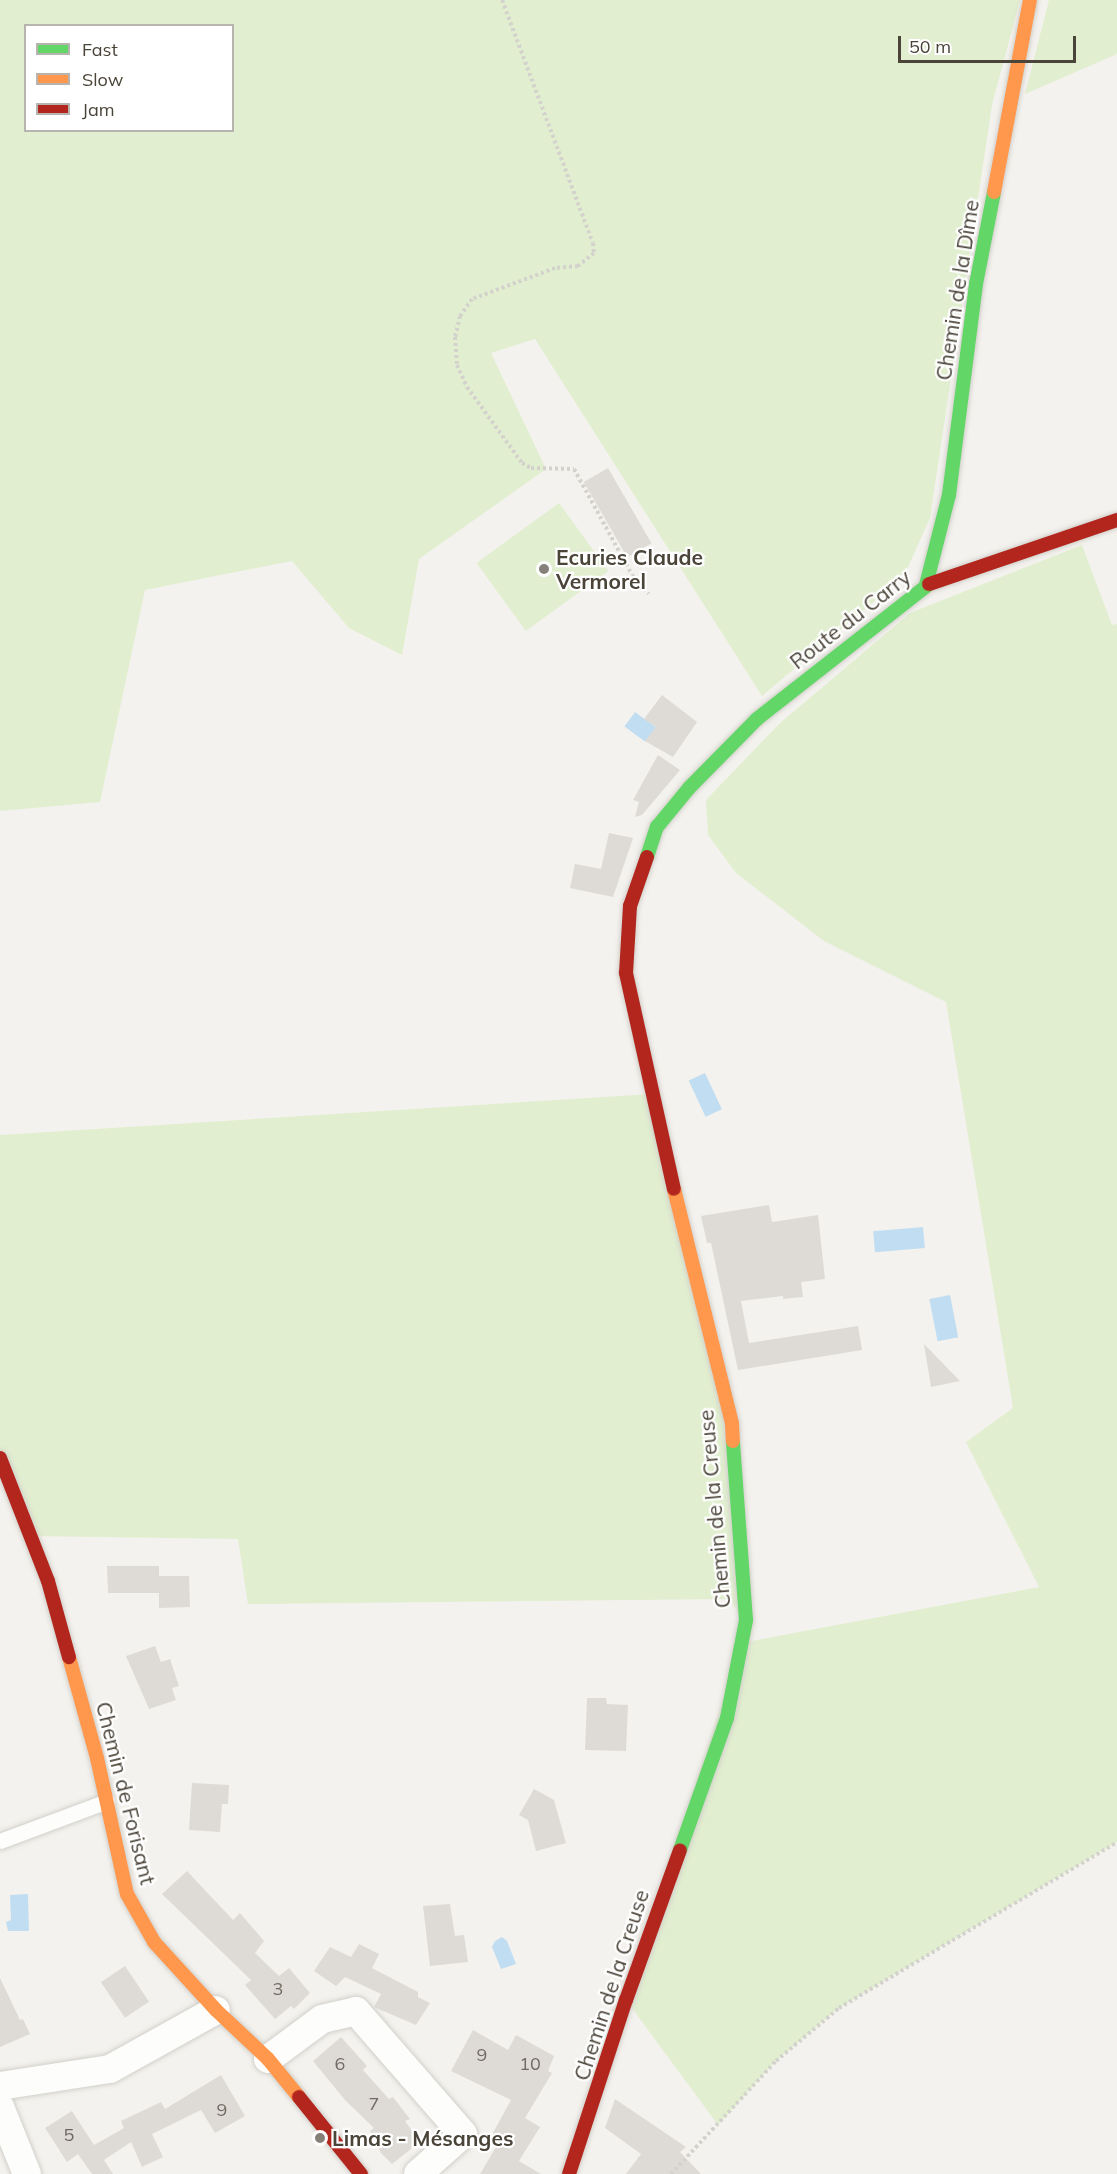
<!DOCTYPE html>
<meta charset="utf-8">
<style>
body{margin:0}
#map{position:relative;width:1117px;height:2174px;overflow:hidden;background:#f4f2ee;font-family:Mulish,sans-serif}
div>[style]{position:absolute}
.green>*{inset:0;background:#e1eecf;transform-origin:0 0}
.water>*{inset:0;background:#c0ddf1;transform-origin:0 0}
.building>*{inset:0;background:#dedbd6;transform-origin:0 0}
.path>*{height:4px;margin-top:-2px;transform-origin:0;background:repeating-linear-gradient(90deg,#d3d2cc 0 3px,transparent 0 6px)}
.roads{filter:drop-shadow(0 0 2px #d2d0cb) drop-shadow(0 0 2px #d2d0cb)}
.lane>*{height:15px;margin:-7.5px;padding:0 7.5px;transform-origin:7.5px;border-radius:7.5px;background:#fdfdfc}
.street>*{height:28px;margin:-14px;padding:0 14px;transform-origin:14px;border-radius:14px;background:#fdfdfc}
.fast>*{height:14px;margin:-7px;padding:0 7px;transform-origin:7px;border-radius:7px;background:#63d668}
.slow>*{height:14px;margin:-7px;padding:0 7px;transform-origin:7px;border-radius:7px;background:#ff974d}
.jam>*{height:14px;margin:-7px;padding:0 7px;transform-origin:7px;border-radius:7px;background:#b3261e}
.dots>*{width:16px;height:16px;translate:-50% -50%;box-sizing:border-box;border:3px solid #fff;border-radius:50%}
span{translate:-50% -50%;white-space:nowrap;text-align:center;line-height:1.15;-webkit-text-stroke:4.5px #fff;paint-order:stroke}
.number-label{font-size:18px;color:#706a61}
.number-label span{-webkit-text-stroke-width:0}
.street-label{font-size:21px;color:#4b4439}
.poi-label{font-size:21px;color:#4b4439;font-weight:700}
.left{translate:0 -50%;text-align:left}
.legend{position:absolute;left:24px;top:24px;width:210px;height:108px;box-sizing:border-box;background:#fff;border:2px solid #b7b4b0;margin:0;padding:8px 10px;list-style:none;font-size:18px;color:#4b4439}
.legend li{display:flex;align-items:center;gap:12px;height:30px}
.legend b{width:30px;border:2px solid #b7b4b0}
.scale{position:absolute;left:898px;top:36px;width:178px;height:27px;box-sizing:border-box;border:3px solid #4b4439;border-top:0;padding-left:8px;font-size:18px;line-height:21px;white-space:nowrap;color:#4b4439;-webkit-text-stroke:4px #fff;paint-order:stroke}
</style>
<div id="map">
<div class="green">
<div style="clip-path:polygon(evenodd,0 0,1020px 0,992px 105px,930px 518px,908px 567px,883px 594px,762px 696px,535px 339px,491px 353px,546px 469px,419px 559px,402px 655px,349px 628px,292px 561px,145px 590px,100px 802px,0 811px,0 0,26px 26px,232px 26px,232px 130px,26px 130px,26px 26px)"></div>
<div style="clip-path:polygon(1049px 0,1117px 0,1117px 54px,1025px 94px)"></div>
<div style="left:559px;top:503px;width:84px;height:102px;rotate:54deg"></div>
<div style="clip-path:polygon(1082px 545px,1112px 625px,1117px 624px,1117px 1842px,839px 2008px,776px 2061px,718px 2125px,626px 2000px,741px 1643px,1039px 1587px,966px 1442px,1013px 1408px,946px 1002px,824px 941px,736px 873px,708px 835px,706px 800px,779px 724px,910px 613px)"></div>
<div style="clip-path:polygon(652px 1094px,732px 1424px,746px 1620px,728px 1599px,248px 1604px,238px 1539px,30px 1536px,0 1458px,0 1135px)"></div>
</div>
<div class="water">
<div style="left:635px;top:712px;width:26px;height:18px;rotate:36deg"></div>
<div style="left:705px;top:1073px;width:40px;height:18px;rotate:65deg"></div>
<div style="left:923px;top:1227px;width:21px;height:50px;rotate:85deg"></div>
<div style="left:950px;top:1295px;width:43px;height:21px;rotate:79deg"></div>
<div style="clip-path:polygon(28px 1894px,29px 1931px,8px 1931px,6px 1922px,11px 1920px,10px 1895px)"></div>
<div style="clip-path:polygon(502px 1937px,507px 1941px,516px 1964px,501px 1969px,492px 1947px,495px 1941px)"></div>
</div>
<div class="building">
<div style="left:608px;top:468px;width:87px;height:28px;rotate:60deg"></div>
<div style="clip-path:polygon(662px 695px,697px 722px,673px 757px,645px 741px,656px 727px,644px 719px)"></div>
<div style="clip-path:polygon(658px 755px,680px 770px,642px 815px,635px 817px,639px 802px,633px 800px)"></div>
<div style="clip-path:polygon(609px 833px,633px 838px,613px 897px,570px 888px,575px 864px,601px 869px)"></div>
<div style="clip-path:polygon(769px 1205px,772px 1222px,818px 1215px,825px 1279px,801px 1282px,803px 1297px,783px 1299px,783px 1296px,741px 1301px,749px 1343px,858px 1326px,862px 1350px,738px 1370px,711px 1243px,707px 1243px,701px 1216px)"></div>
<div style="clip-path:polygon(924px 1344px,960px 1381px,931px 1387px)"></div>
<div style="clip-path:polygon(107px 1566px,159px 1566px,159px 1576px,189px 1576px,190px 1607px,159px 1608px,159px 1593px,108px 1593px)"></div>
<div style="clip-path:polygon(155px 1646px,161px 1662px,170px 1659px,179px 1686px,172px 1688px,176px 1700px,149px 1709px,126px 1656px)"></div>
<div style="clip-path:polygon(587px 1698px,606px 1698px,607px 1704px,628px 1705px,626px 1751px,585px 1750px)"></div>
<div style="clip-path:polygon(192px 1783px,229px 1785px,228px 1804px,222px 1804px,220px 1832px,189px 1830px)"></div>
<div style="clip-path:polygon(534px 1789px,554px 1800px,566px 1843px,536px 1851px,528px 1820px,519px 1815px)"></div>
<div style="clip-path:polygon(187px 1871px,233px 1920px,240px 1913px,264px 1941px,255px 1953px,279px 1976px,289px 1968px,310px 1993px,294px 2009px,291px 2006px,275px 2019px,245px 1985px,251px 1980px,162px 1894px)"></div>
<div style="clip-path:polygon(450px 1904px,455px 1936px,464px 1935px,468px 1962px,430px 1966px,423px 1906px)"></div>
<div style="clip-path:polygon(359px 1944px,379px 1954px,372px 1968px,418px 1992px,418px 1997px,430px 2003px,416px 2025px,374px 2007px,381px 1994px,345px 1977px,336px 1986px,314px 1971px,330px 1947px,351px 1957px)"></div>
<div style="left:125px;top:1966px;width:43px;height:29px;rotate:56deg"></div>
<div style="clip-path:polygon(0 1978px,20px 2020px,23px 2019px,30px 2034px,0 2047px)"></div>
<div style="clip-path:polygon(473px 2030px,508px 2050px,516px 2035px,554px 2056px,548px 2071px,552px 2073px,525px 2118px,540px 2127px,519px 2161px,541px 2174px,480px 2174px,496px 2147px,488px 2142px,511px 2100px,451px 2071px)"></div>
<div style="clip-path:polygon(341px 2037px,367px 2066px,363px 2070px,389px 2099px,393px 2097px,410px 2119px,405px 2121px,420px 2142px,392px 2164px,381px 2153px,370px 2131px,374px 2128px,345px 2100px,313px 2061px)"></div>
<div style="clip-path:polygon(221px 2075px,245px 2116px,215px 2133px,201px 2110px,152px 2134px,163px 2157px,142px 2167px,131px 2142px,104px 2160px,113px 2174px,92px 2174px,78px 2154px,67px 2162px,45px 2128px,72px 2111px,94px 2145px,124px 2128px,121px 2121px,161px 2102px,165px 2109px)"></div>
<div style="clip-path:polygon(615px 2099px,686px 2147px,680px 2152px,701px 2174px,626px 2174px,641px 2154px,605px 2128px)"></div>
</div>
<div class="path">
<div style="left:502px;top:0;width:259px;rotate:69.5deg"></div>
<div style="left:593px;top:243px;width:10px;rotate:84deg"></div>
<div style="left:594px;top:253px;width:21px;rotate:141deg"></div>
<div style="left:578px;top:266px;width:23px;rotate:175deg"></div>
<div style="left:555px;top:268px;width:89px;rotate:159.5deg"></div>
<div style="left:472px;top:299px;width:21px;rotate:125deg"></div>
<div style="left:460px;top:316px;width:22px;rotate:103deg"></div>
<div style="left:455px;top:337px;width:28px;rotate:86deg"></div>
<div style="left:457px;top:365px;width:24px;rotate:66deg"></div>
<div style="left:467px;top:387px;width:94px;rotate:54.1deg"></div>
<div style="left:522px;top:463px;width:10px;rotate:29deg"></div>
<div style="left:531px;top:468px;width:43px;rotate:1.3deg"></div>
<div style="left:574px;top:469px;width:121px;rotate:61.3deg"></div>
<div style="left:632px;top:575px;width:25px;rotate:48deg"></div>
<div style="left:671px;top:2174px;width:154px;rotate:-47.1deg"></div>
<div style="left:776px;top:2061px;width:82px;rotate:-40.1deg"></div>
<div style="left:839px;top:2008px;width:324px;rotate:-30.8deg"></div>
</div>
<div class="roads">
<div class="lane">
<div style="left:0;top:1841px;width:114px;rotate:-20.5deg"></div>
</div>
<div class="street">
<div style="left:268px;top:2059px;width:67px;rotate:-36.5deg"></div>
<div style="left:322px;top:2019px;width:35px;rotate:-13deg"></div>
<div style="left:356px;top:2011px;width:163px;rotate:49deg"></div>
<div style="left:463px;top:2134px;width:60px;rotate:138.4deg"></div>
<div style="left:0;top:2086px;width:111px;rotate:-8.8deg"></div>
<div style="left:110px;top:2069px;width:121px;rotate:-29.1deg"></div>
<div style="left:0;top:2107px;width:72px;rotate:68.1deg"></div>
</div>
<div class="fast">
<div style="left:926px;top:585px;width:93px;rotate:-75.7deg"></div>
<div style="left:949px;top:495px;width:213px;rotate:-82.7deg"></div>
<div style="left:976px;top:284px;width:94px;rotate:-78.9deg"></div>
<div style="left:647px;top:857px;width:32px;rotate:-72deg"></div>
<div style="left:657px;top:827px;width:50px;rotate:-50.6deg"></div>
<div style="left:689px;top:788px;width:97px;rotate:-45.4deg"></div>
<div style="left:757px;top:719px;width:219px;rotate:-38.1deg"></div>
<div style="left:680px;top:1850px;width:140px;rotate:-70.4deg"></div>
<div style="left:727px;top:1718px;width:100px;rotate:-79deg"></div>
<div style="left:746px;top:1620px;width:179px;rotate:-94.2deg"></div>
</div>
<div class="slow">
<div style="left:994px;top:192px;width:195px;rotate:-79.4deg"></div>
<div style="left:674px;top:1189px;width:242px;rotate:76.1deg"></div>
<div style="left:732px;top:1424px;width:17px;rotate:87deg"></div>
<div style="left:69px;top:1657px;width:105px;rotate:74.5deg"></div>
<div style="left:97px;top:1758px;width:139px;rotate:77.6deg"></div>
<div style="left:127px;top:1894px;width:55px;rotate:60.6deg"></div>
<div style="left:154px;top:1942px;width:92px;rotate:47.6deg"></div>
<div style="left:216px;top:2010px;width:71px;rotate:43.3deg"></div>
<div style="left:268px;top:2059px;width:49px;rotate:50.8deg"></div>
</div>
<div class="jam">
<div style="left:929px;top:584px;width:199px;rotate:-18.8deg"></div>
<div style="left:647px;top:857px;width:52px;rotate:109.1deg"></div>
<div style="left:630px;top:906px;width:67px;rotate:93.4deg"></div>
<div style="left:626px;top:973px;width:221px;rotate:77.5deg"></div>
<div style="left:0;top:1458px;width:132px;rotate:68.7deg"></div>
<div style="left:48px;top:1581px;width:79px;rotate:74.6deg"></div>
<div style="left:299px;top:2097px;width:99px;rotate:51.2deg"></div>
<div style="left:569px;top:2174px;width:183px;rotate:-71.9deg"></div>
<div style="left:626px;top:2000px;width:159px;rotate:-70.2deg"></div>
</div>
</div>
<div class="dots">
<div style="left:544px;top:569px;background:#868178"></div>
<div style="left:320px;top:2138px;background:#868178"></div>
</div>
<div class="number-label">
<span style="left:278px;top:1989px">3</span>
<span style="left:482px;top:2055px">9</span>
<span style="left:340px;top:2064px">6</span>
<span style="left:530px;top:2064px">10</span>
<span style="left:374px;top:2104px">7</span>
<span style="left:222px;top:2110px">9</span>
<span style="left:69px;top:2135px">5</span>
</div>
<div class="street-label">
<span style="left:957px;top:290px;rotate:-81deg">Chemin de la Dîme</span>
<span style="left:850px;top:619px;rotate:-38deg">Route du Carry</span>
<span style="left:714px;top:1509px;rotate:-95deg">Chemin de la Creuse</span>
<span style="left:126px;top:1793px;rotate:76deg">Chemin de Forisant</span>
<span style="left:611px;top:1985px;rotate:-72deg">Chemin de la Creuse</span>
</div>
<div class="poi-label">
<span class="left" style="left:556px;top:569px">Ecuries Claude<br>Vermorel</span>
<span class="left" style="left:332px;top:2138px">Limas - Mésanges</span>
</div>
<ul class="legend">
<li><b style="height:8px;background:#63d668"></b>Fast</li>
<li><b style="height:8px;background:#ff974d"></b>Slow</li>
<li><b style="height:8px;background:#b3261e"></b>Jam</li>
</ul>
<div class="scale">50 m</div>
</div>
